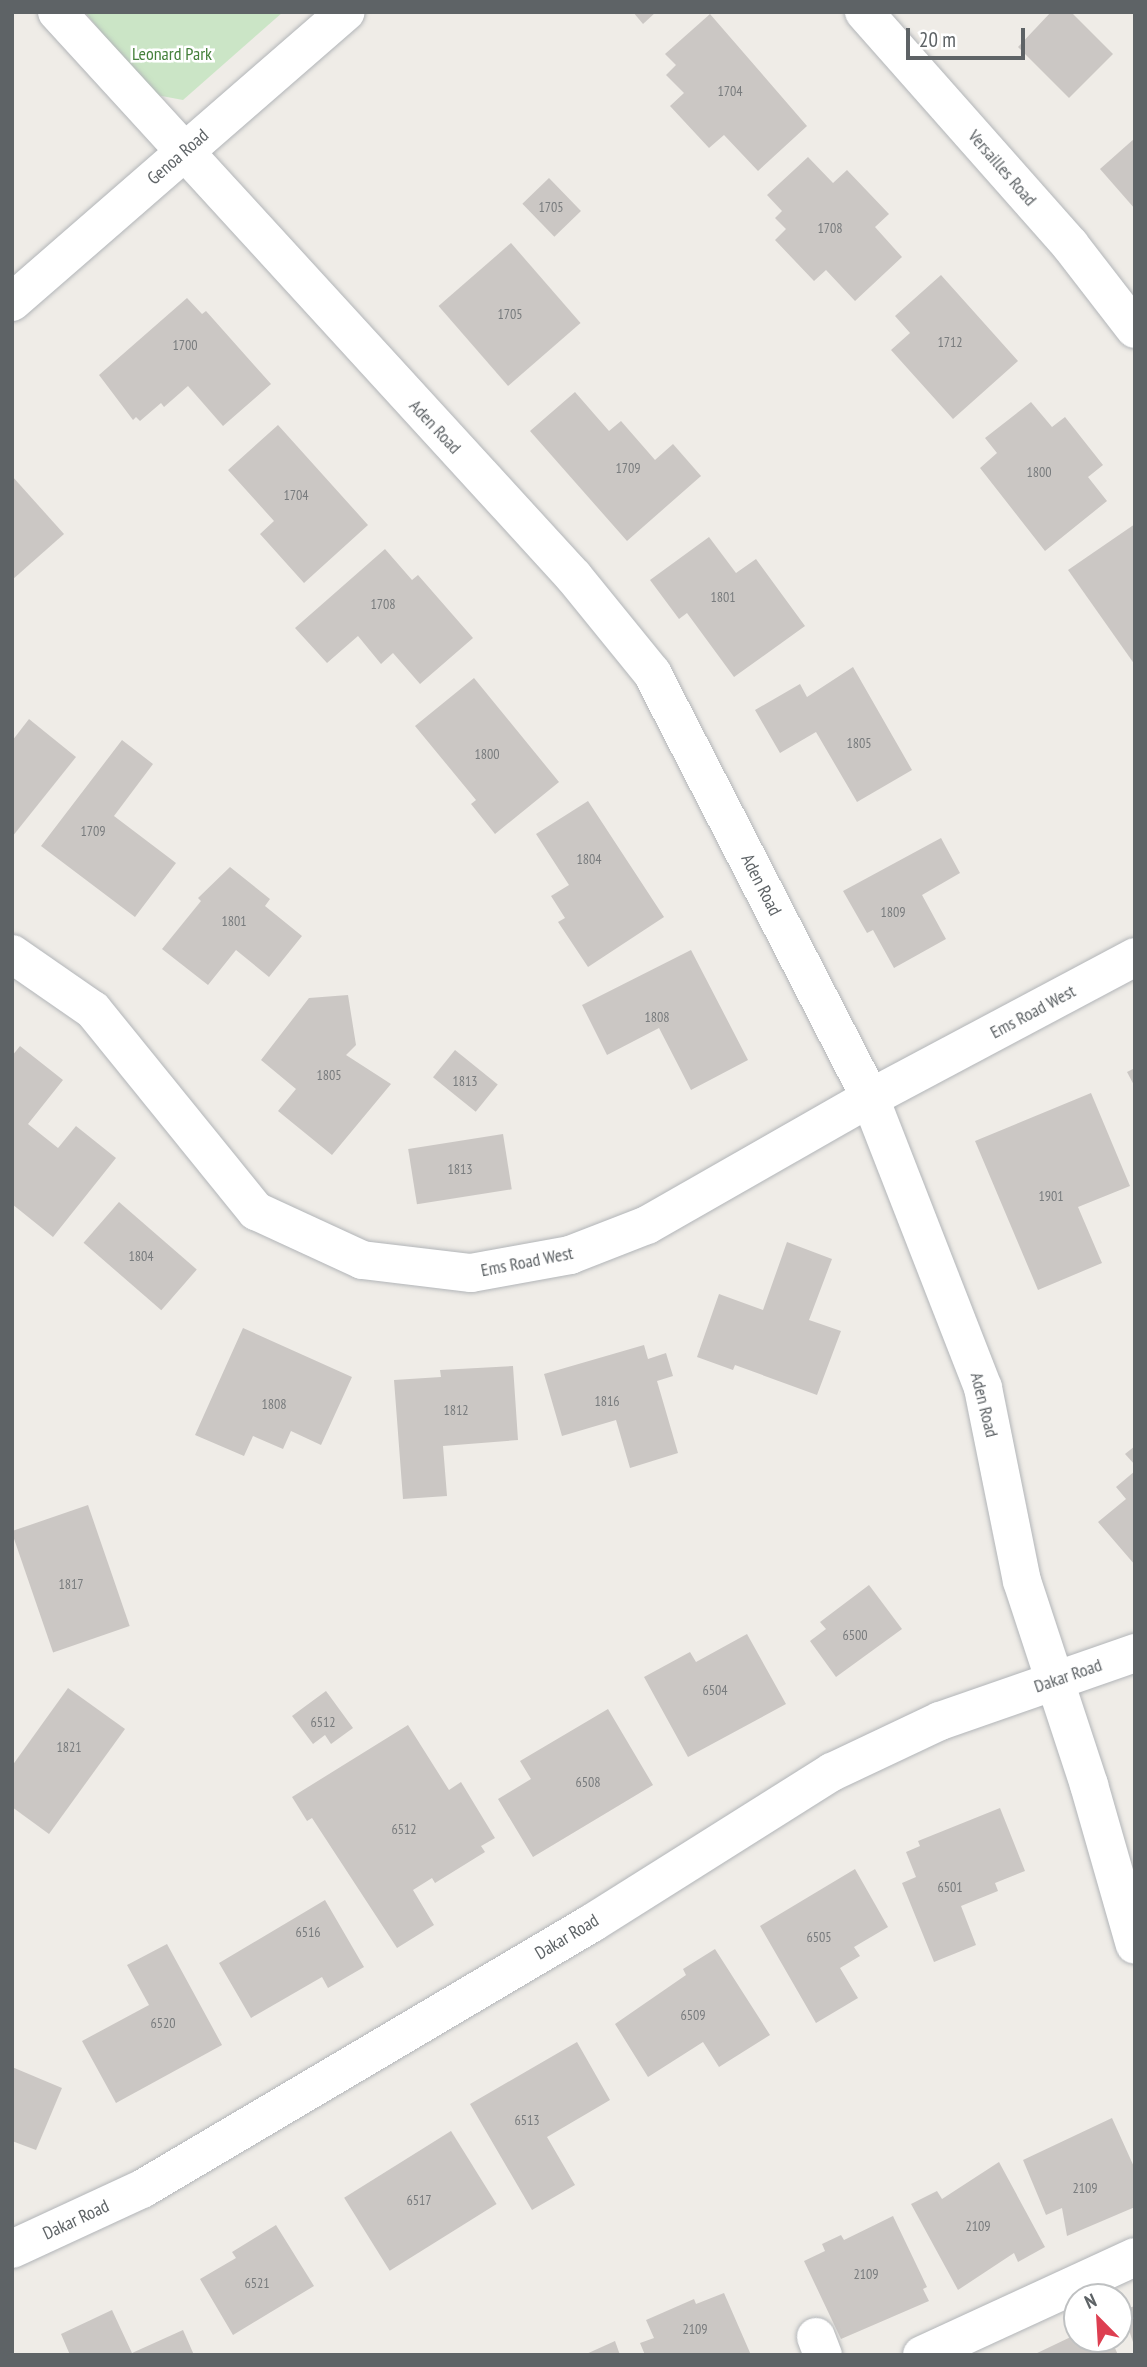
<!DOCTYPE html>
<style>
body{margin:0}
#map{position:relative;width:1147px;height:2367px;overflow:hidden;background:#efece7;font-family:"PT Sans Narrow",sans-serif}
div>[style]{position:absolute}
.green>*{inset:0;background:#cbe5c6}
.building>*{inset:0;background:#cbc7c4;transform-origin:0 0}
.roads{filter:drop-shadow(0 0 2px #b2b5b8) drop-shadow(0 0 2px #b2b5b8)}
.street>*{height:38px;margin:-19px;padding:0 19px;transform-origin:19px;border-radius:19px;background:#fff}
span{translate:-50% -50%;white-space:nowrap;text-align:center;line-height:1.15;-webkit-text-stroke:5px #fff;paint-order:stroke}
.number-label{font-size:14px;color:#797c7e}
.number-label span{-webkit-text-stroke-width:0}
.park-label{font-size:18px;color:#45803b}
.street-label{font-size:18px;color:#5e6366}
.frame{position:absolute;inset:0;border:14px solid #5e6366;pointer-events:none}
.north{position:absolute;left:1063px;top:2283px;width:70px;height:70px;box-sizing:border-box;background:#fff;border:2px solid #bfc1c2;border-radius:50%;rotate:336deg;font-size:19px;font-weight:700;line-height:28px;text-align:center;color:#5e6366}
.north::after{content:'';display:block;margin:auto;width:24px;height:32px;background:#dd3f51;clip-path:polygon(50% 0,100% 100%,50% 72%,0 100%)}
.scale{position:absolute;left:906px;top:28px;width:119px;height:32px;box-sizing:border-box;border:4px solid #5e6366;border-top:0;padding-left:9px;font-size:21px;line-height:24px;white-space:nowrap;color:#5e6366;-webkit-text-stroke:5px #fff;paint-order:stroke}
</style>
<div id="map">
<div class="green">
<div style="clip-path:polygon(85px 12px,283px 12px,183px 100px,151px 94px)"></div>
</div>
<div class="building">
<div style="clip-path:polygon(633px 12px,656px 12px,643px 24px)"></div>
<div style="clip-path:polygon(1051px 12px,1071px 12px,1113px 54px,1069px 98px,1018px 47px)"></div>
<div style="clip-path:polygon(710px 14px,807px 126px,758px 171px,724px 135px,709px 148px,670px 106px,684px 93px,666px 75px,676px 65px,665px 54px)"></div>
<div style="clip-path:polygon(1135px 138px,1135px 209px,1100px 169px)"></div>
<div style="clip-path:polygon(808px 157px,833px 183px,847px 170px,889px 214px,875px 227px,902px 257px,855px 301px,826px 270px,814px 281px,775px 240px,786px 229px,775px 218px,782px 211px,767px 195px)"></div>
<div style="left:549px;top:178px;width:46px;height:37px;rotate:46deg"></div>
<div style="left:511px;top:243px;width:106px;height:96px;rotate:49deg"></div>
<div style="clip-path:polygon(941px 275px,1018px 361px,953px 419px,891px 350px,910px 333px,895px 316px)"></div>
<div style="clip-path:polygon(187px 298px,202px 314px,206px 311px,271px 384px,223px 426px,188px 386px,164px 407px,161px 403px,140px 421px,136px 417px,133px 420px,99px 375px)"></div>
<div style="clip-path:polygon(575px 392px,609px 431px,621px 421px,655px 460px,673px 444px,701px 476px,627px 541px,530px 431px)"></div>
<div style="clip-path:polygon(1031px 402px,1052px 427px,1065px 417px,1103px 465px,1088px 477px,1107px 501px,1045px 551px,980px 468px,997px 453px,985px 438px)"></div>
<div style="clip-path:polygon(278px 425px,368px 525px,304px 583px,260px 534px,274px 521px,228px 470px)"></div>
<div style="clip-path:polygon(12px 476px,64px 534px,12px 580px)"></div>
<div style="clip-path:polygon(1135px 524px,1135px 665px,1068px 570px)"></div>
<div style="clip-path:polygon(709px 537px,736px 573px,756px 559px,805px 626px,734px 677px,687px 613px,679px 619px,650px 580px)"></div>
<div style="clip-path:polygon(385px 549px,412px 580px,418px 575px,473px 638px,420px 684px,393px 653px,381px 664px,358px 636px,327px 663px,295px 628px)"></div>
<div style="clip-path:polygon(853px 667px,912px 770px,857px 802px,816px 732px,780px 753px,755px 710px,800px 684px,807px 697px)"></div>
<div style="clip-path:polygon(474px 678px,559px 782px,495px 834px,471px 804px,476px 800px,415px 726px)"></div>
<div style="clip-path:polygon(29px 719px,76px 757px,12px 837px,12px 741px)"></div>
<div style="clip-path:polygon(122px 740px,153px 764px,114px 816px,176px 863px,135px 917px,41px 846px)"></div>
<div style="clip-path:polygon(588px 801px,664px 917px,588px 967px,558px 922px,565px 918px,551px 896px,569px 885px,536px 834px)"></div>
<div style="clip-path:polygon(941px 838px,960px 873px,922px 895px,946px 939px,894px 968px,873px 930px,867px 933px,843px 891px)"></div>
<div style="clip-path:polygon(230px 867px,270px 899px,265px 906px,302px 936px,269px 977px,236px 950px,208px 985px,162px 949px,201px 901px,198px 898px)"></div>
<div style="clip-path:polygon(691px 950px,748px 1060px,691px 1090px,659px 1028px,607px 1055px,582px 1005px)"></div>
<div style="clip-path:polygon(348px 995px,356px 1045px,346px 1055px,391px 1084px,332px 1155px,278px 1111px,296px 1089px,261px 1060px,309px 998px)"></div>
<div style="clip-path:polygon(20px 1046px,63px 1080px,28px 1124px,58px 1148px,76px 1126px,116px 1158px,53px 1237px,12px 1204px,12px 1056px)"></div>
<div style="left:455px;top:1050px;width:55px;height:35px;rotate:39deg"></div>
<div style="clip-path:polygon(1135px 1068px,1135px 1087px,1127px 1072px)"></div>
<div style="clip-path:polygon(1091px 1093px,1130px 1186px,1078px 1207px,1102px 1263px,1038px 1290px,975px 1141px)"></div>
<div style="left:503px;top:1134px;width:56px;height:96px;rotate:81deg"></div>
<div style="left:119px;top:1202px;width:103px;height:54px;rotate:41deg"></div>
<div style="clip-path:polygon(787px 1242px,832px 1259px,809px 1320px,841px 1331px,817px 1395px,735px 1365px,733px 1370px,697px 1357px,719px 1294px,763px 1310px)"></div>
<div style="clip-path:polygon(243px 1328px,352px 1377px,321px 1445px,291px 1431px,283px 1449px,253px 1436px,244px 1456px,195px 1435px)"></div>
<div style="clip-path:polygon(644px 1345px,648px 1359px,666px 1353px,673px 1376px,657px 1381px,678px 1453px,630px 1468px,616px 1420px,562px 1436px,544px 1374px)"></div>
<div style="clip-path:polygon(513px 1366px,518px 1440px,443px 1446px,447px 1496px,403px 1499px,394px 1380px,441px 1377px,440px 1370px)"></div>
<div style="clip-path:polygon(1135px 1446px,1135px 1465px,1125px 1454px)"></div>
<div style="clip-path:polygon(1135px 1471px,1135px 1565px,1098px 1522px,1126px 1499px,1116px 1487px)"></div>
<div style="left:88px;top:1505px;width:128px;height:81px;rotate:71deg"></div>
<div style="clip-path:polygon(869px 1585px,902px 1629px,836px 1677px,810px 1641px,826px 1629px,820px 1622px)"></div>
<div style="clip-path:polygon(747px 1634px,786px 1704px,688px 1757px,644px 1677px,690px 1652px,696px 1662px)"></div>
<div style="clip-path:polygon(68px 1688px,125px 1729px,49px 1834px,12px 1807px,12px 1766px)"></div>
<div style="clip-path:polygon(326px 1691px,353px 1728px,331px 1744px,325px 1735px,313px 1744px,292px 1716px)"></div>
<div style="clip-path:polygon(608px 1709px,653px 1785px,533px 1857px,498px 1799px,531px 1779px,520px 1761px)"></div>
<div style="clip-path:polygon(408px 1725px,449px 1790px,461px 1782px,495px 1838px,481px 1846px,485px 1852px,435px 1883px,432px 1878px,413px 1890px,434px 1925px,397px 1948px,312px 1818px,307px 1821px,292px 1797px)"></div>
<div style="clip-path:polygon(1000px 1808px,1025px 1871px,995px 1883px,998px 1891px,961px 1906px,976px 1945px,934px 1962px,902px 1883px,916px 1877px,906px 1852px,920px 1846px,918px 1841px)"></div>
<div style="clip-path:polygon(855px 1869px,888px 1927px,854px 1947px,860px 1956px,840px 1968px,858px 1998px,816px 2023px,760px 1926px)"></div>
<div style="clip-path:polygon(325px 1900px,364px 1967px,328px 1988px,322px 1977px,251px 2018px,219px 1963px)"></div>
<div style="clip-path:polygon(167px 1944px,222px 2045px,116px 2103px,82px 2041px,149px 2005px,127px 1965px)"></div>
<div style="clip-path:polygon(715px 1949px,770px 2035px,719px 2067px,703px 2042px,648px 2077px,615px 2024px,686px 1975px,683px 1969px)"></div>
<div style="clip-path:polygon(577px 2042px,610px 2100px,547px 2137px,575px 2185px,532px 2210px,470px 2104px)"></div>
<div style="clip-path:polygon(12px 2067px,62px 2088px,36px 2150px,12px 2141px)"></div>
<div style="clip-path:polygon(1112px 2118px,1135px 2169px,1135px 2207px,1067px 2236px,1062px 2208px,1046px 2215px,1023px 2160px)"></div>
<div style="left:451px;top:2131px;width:86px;height:126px;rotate:58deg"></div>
<div style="clip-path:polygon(999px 2162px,1045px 2247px,1018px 2262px,1014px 2253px,958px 2290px,911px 2204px,937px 2191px,942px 2199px)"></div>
<div style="clip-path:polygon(893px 2216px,927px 2287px,923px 2289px,929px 2301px,841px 2339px,804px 2261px,825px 2251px,822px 2244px,841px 2235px,844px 2240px)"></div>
<div style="clip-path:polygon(276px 2225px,314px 2286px,233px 2335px,200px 2279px,236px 2258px,232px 2252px)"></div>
<div style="clip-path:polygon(724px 2293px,751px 2355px,645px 2355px,640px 2343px,654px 2338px,646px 2320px,694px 2299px,696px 2304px)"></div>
<div style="clip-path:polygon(1135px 2306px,1135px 2345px,1134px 2345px,1122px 2310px)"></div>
<div style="clip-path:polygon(112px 2310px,132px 2353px,183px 2330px,194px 2355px,70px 2355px,61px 2334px)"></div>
<div style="clip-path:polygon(1077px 2334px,1077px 2339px,1111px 2339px,1118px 2355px,1033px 2355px)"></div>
<div style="clip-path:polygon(615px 2341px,620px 2355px,584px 2355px)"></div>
</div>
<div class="roads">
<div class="street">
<div style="left:57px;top:12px;width:766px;rotate:47.54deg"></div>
<div style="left:574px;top:577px;width:124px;rotate:50.9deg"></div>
<div style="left:652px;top:673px;width:478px;rotate:62.8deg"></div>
<div style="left:870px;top:1098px;width:311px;rotate:68.7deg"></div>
<div style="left:983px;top:1388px;width:197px;rotate:78.6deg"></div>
<div style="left:1022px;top:1581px;width:215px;rotate:71.8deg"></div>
<div style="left:1089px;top:1785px;width:166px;rotate:74deg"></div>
<div style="left:864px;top:12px;width:311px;rotate:48.5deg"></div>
<div style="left:1070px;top:245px;width:106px;rotate:52.3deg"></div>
<div style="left:12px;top:302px;width:442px;rotate:-41deg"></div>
<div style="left:12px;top:954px;width:98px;rotate:34.7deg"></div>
<div style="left:93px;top:1010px;width:259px;rotate:51deg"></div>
<div style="left:256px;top:1211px;width:117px;rotate:24.8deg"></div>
<div style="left:362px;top:1260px;width:110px;rotate:6.8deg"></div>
<div style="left:471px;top:1273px;width:101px;rotate:-10.3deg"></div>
<div style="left:570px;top:1255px;width:83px;rotate:-21.3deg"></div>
<div style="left:647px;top:1225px;width:257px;rotate:-29.7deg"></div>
<div style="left:870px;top:1098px;width:300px;rotate:-28deg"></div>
<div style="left:12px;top:2249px;width:143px;rotate:-24.8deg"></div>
<div style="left:142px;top:2189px;width:523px;rotate:-30.59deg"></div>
<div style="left:592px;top:1923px;width:284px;rotate:-32.2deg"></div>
<div style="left:832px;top:1772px;width:119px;rotate:-25.3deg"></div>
<div style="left:940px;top:1721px;width:207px;rotate:-19.2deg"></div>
<div style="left:816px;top:2337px;width:19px;rotate:69deg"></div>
<div style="left:922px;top:2355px;width:234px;rotate:-24.7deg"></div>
</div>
</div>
<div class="number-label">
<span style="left:730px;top:91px">1704</span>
<span style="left:551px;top:207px">1705</span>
<span style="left:830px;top:228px">1708</span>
<span style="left:510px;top:314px">1705</span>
<span style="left:950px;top:342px">1712</span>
<span style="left:185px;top:345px">1700</span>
<span style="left:628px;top:468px">1709</span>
<span style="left:1039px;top:472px">1800</span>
<span style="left:296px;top:495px">1704</span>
<span style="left:723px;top:597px">1801</span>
<span style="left:383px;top:604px">1708</span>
<span style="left:859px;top:743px">1805</span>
<span style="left:487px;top:754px">1800</span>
<span style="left:93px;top:831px">1709</span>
<span style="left:589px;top:859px">1804</span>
<span style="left:893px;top:912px">1809</span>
<span style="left:234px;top:921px">1801</span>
<span style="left:657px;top:1017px">1808</span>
<span style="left:329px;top:1075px">1805</span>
<span style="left:465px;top:1081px">1813</span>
<span style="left:460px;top:1169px">1813</span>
<span style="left:1051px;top:1196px">1901</span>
<span style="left:141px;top:1256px">1804</span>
<span style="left:607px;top:1401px">1816</span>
<span style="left:274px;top:1404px">1808</span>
<span style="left:456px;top:1410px">1812</span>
<span style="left:71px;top:1584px">1817</span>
<span style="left:855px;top:1635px">6500</span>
<span style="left:715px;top:1690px">6504</span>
<span style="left:323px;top:1722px">6512</span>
<span style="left:69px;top:1747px">1821</span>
<span style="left:588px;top:1782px">6508</span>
<span style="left:404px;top:1829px">6512</span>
<span style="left:950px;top:1887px">6501</span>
<span style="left:308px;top:1932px">6516</span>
<span style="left:819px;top:1937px">6505</span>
<span style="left:693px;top:2015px">6509</span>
<span style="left:163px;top:2023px">6520</span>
<span style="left:527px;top:2120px">6513</span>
<span style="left:1085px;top:2188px">2109</span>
<span style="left:419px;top:2200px">6517</span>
<span style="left:978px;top:2226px">2109</span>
<span style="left:866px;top:2274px">2109</span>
<span style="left:257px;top:2283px">6521</span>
<span style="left:695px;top:2329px">2109</span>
</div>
<div class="park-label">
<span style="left:172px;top:54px">Leonard Park</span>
</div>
<div class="street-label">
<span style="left:178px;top:157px;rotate:-41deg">Genoa Road</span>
<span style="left:1002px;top:168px;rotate:49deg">Versailles Road</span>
<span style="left:435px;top:427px;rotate:47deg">Aden Road</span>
<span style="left:761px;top:885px;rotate:63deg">Aden Road</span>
<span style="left:1033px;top:1012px;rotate:-28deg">Ems Road West</span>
<span style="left:527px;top:1262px;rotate:-11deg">Ems Road West</span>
<span style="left:984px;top:1405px;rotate:76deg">Aden Road</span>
<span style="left:1068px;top:1676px;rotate:-19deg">Dakar Road</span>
<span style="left:567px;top:1937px;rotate:-31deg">Dakar Road</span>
<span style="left:76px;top:2220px;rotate:-25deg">Dakar Road</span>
</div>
<div class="frame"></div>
<div class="north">N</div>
<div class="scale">20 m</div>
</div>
